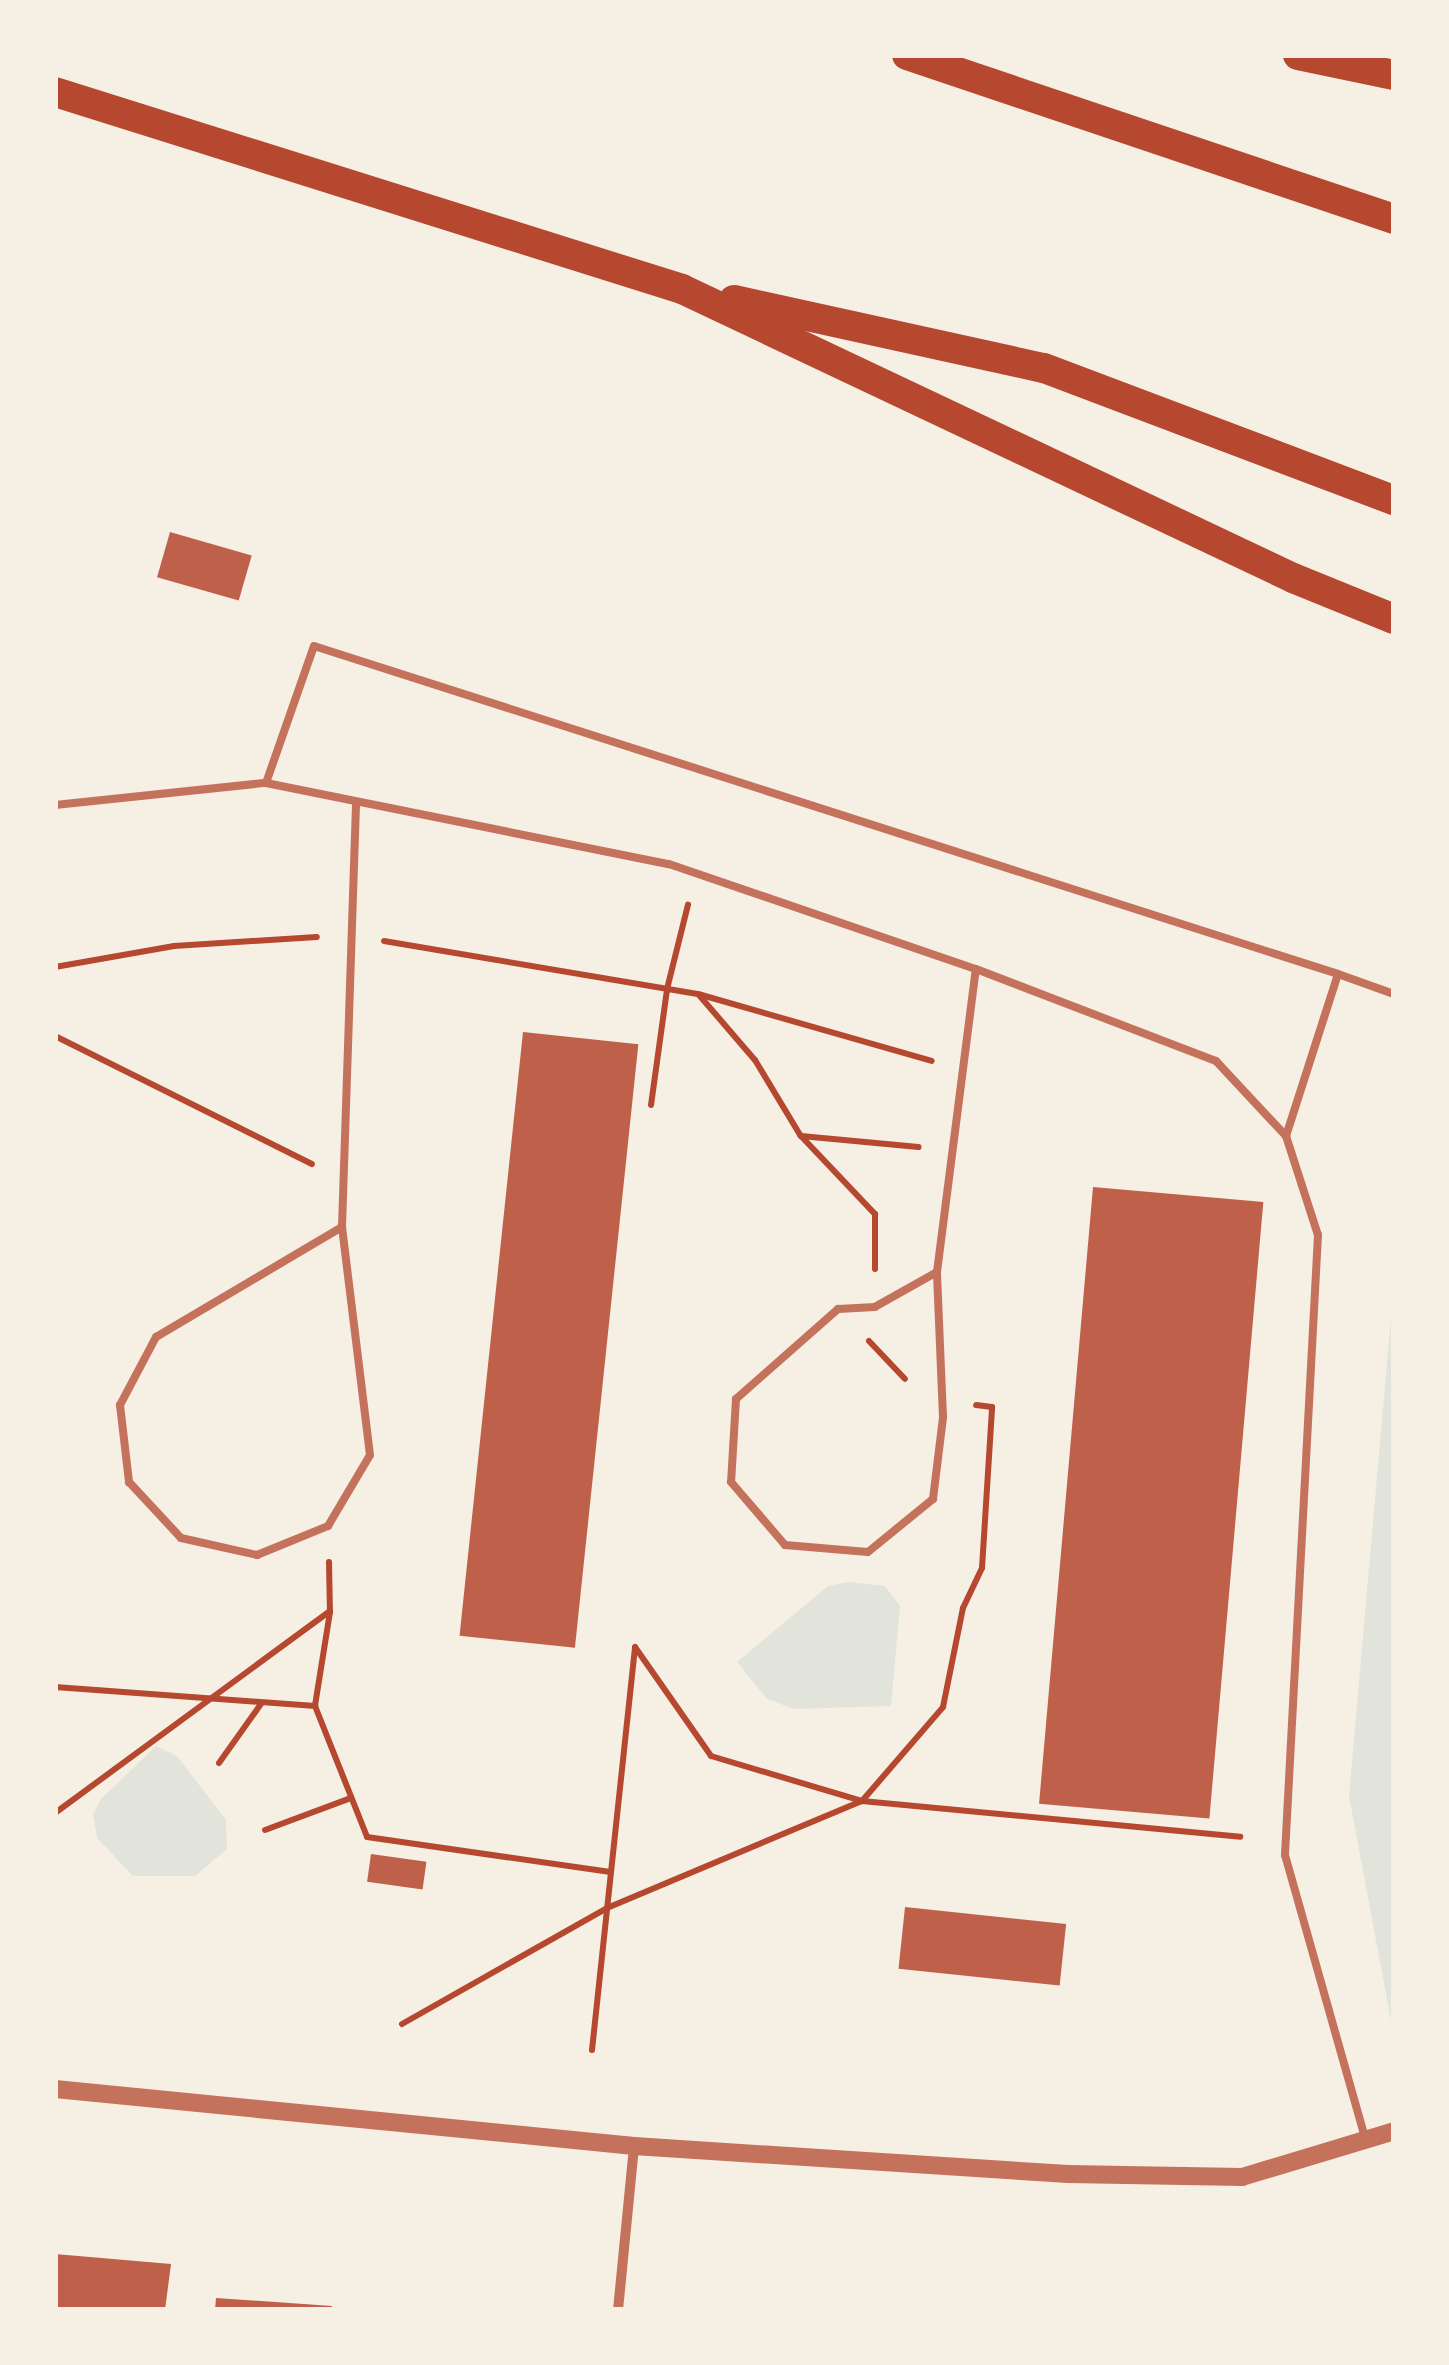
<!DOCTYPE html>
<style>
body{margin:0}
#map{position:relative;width:1449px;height:2365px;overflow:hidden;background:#f6efe4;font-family:"Titillium Web",sans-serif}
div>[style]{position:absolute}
.green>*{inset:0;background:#e2e4dc}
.building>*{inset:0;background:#bf614a;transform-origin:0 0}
.path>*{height:6px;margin:-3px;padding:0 3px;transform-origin:3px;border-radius:3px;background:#b5482f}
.service>*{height:8px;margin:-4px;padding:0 4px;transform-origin:4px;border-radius:4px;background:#c5725c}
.minor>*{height:10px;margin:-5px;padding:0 5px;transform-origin:5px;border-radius:5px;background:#c5725c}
.tertiary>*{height:18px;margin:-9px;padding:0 9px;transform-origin:9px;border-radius:9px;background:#c5725c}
.motorway>*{height:30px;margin:-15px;padding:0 15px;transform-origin:15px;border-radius:15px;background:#b5482f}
span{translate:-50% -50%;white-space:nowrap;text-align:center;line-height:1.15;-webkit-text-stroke:9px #f6efe4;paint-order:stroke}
.frame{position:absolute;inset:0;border:58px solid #f6efe4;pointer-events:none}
</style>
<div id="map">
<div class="green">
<div style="clip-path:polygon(1394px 1283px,1394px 2037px,1349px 1796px)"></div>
<div style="clip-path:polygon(848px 1582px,885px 1586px,900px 1606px,891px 1706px,793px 1709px,766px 1698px,737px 1662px,828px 1586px)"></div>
<div style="clip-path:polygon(156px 1746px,177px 1756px,226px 1820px,227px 1849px,195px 1876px,133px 1876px,97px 1838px,93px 1814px,101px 1799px)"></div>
</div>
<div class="building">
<div style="left:170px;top:532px;width:85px;height:47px;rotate:16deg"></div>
<div style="left:523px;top:1032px;width:116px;height:607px;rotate:6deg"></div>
<div style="left:1093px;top:1187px;width:171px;height:619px;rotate:5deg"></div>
<div style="left:371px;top:1854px;width:56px;height:28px;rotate:8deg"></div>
<div style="left:905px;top:1907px;width:162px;height:62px;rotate:6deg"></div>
<div style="clip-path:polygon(55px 2254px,171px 2264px,165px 2310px,55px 2310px)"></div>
<div style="clip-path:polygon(216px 2298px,332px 2306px,332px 2310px,215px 2310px)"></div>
</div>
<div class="path">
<div style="left:384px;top:941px;width:318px;rotate:9.6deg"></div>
<div style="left:698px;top:994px;width:243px;rotate:16deg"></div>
<div style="left:55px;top:967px;width:121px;rotate:-10deg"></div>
<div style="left:174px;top:946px;width:143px;rotate:-3.6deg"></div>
<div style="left:699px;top:995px;width:86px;rotate:49.3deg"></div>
<div style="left:755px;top:1060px;width:87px;rotate:59deg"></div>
<div style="left:800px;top:1135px;width:109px;rotate:46.5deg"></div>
<div style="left:875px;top:1214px;width:55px;rotate:90deg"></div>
<div style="left:55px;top:1036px;width:287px;rotate:26.5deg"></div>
<div style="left:651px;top:1105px;width:117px;rotate:-82.1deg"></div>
<div style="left:667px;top:989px;width:87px;rotate:-76deg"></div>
<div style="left:801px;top:1136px;width:118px;rotate:5.4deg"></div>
<div style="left:869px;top:1341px;width:52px;rotate:46.5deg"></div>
<div style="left:329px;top:1562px;width:50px;rotate:88.9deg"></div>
<div style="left:330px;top:1612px;width:95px;rotate:99.1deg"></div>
<div style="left:315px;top:1706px;width:141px;rotate:68.3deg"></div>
<div style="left:367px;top:1837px;width:246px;rotate:8.2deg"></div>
<div style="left:55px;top:1687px;width:261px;rotate:4.2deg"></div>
<div style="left:219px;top:1763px;width:72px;rotate:-54.6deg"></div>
<div style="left:55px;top:1813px;width:340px;rotate:-36.3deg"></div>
<div style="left:265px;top:1830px;width:92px;rotate:-20.4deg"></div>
<div style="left:402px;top:2024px;width:236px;rotate:-29.5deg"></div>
<div style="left:607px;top:1908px;width:277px;rotate:-22.8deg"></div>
<div style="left:862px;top:1801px;width:124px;rotate:-49.2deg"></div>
<div style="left:943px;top:1707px;width:101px;rotate:-78.6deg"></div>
<div style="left:963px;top:1608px;width:44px;rotate:-64.6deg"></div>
<div style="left:982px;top:1568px;width:161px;rotate:-86.4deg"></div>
<div style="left:992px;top:1407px;width:16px;rotate:-173deg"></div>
<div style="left:592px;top:2050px;width:405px;rotate:-83.9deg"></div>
<div style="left:635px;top:1647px;width:133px;rotate:55.1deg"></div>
<div style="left:711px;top:1756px;width:158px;rotate:16.6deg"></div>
<div style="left:862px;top:1801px;width:380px;rotate:5.4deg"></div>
</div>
<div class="service">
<div style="left:266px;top:783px;width:145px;rotate:-70.7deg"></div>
<div style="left:314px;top:646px;width:1075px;rotate:17.76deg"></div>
<div style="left:55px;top:805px;width:212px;rotate:-6deg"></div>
<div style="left:266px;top:783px;width:411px;rotate:11.4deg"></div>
<div style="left:669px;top:864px;width:324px;rotate:18.9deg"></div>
<div style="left:976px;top:969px;width:257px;rotate:21deg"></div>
<div style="left:1216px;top:1061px;width:103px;rotate:47deg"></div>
<div style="left:1286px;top:1136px;width:104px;rotate:72.1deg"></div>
<div style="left:1318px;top:1235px;width:621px;rotate:93.05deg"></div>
<div style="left:1285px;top:1855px;width:293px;rotate:74.2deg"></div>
<div style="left:1286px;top:1136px;width:170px;rotate:-72.2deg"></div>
<div style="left:1338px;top:974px;width:59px;rotate:19.7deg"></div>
<div style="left:342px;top:1227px;width:216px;rotate:149.4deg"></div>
<div style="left:156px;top:1337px;width:77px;rotate:117.9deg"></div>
<div style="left:120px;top:1405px;width:78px;rotate:83.3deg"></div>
<div style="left:129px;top:1482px;width:76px;rotate:47.1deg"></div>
<div style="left:181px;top:1538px;width:78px;rotate:12.6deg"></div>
<div style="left:257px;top:1555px;width:77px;rotate:-22.2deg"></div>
<div style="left:328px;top:1526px;width:82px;rotate:-59.4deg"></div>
<div style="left:370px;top:1455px;width:230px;rotate:-97deg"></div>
<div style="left:342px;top:1227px;width:425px;rotate:-88.1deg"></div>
<div style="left:937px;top:1272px;width:71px;rotate:150.6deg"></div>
<div style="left:875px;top:1307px;width:37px;rotate:177deg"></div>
<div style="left:838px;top:1309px;width:136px;rotate:138.6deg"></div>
<div style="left:736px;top:1399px;width:83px;rotate:93.4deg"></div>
<div style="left:731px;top:1482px;width:83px;rotate:49.4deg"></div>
<div style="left:785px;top:1545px;width:83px;rotate:4.8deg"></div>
<div style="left:868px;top:1552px;width:84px;rotate:-39.2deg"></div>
<div style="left:933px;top:1499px;width:83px;rotate:-83deg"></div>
<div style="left:943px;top:1417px;width:145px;rotate:-92.4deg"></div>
<div style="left:937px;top:1272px;width:305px;rotate:-82.7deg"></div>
</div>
<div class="minor">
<div style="left:618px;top:2310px;width:165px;rotate:-84.4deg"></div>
</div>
<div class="tertiary">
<div style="left:55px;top:2089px;width:582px;rotate:5.62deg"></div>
<div style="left:634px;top:2146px;width:435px;rotate:3.7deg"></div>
<div style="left:1068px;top:2174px;width:174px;rotate:1deg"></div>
<div style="left:1242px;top:2177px;width:159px;rotate:-16.8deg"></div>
</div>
<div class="motorway">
<div style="left:907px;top:55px;width:514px;rotate:18.61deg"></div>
<div style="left:1298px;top:55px;width:98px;rotate:11.8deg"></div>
<div style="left:55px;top:92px;width:657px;rotate:17.44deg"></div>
<div style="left:682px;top:289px;width:676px;rotate:25.31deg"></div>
<div style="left:1293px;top:578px;width:109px;rotate:22.1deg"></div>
<div style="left:734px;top:300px;width:317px;rotate:12.4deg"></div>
<div style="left:1044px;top:368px;width:374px;rotate:20.7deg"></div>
</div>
<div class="frame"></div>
</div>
